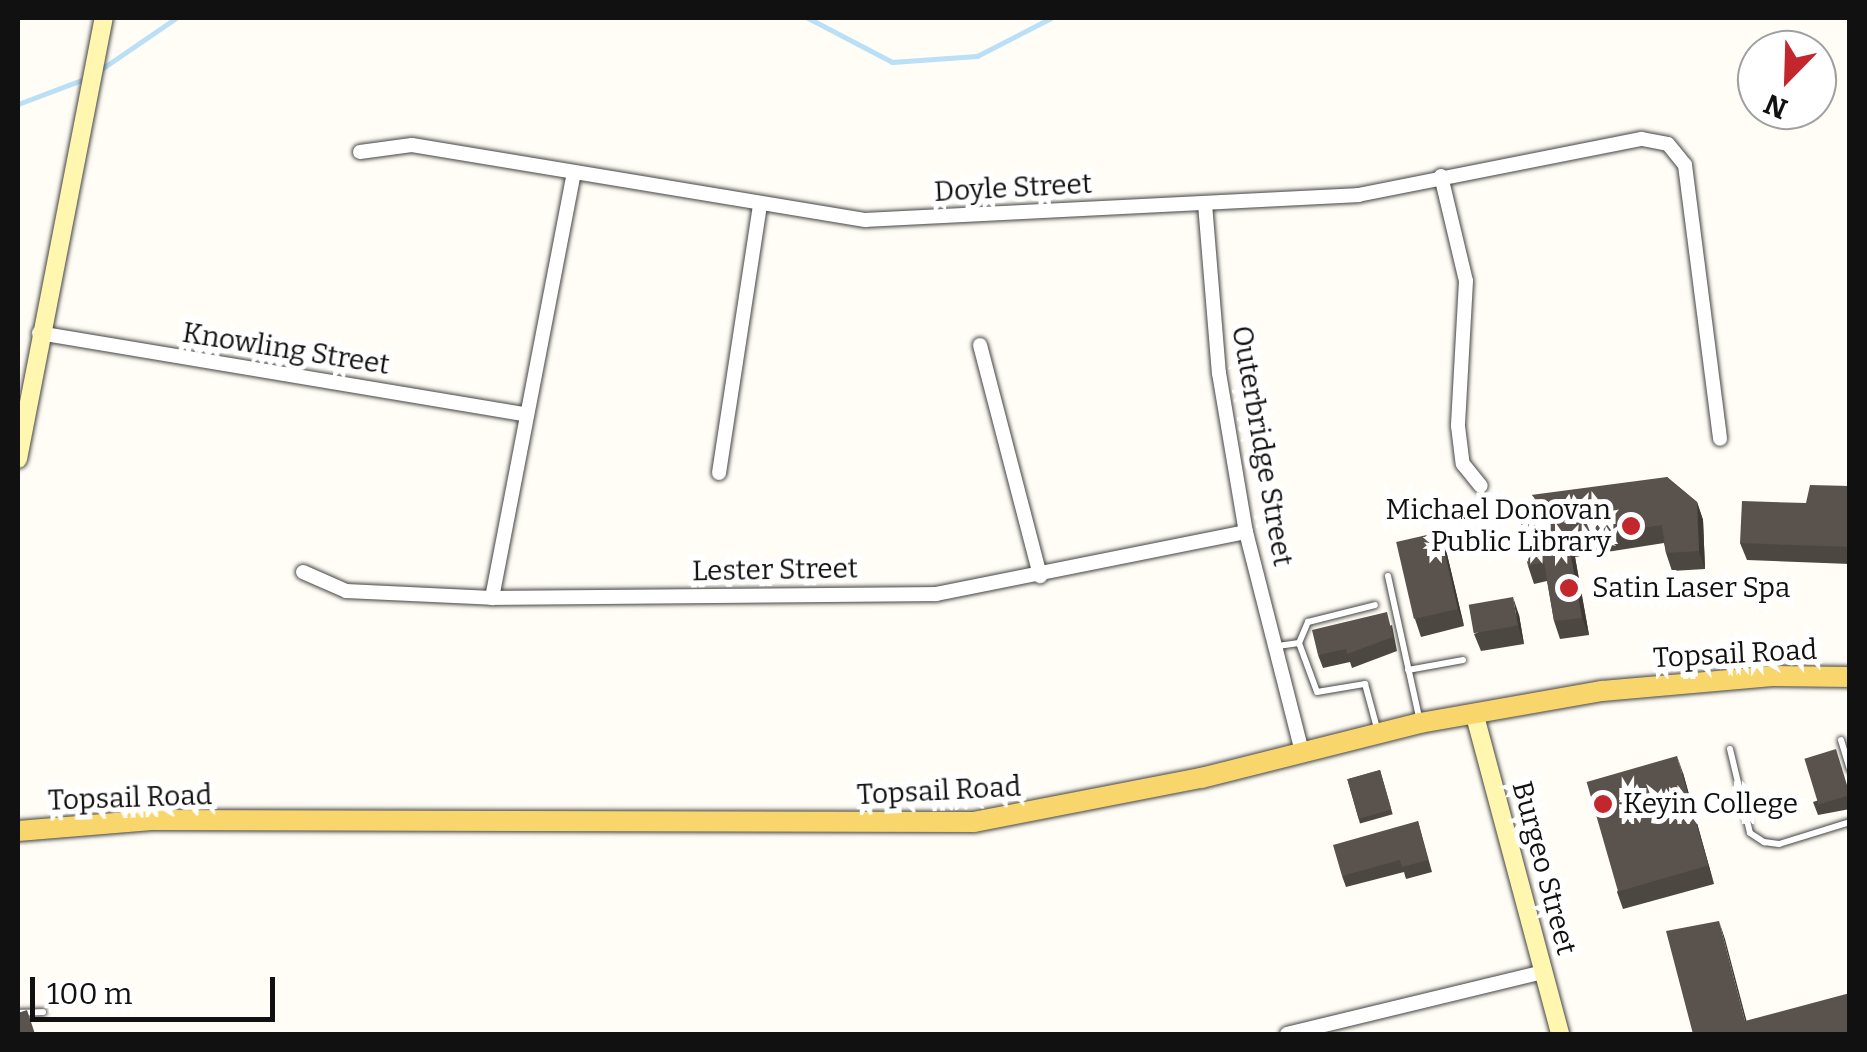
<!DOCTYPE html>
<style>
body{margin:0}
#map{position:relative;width:1867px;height:1052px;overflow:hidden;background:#fffdf5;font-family:Bitter,serif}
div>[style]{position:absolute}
.stream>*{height:5px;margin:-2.5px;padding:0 2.5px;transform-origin:2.5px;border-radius:2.5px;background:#b9e0f7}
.roads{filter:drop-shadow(0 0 2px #444) drop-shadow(0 0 2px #444)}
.lane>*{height:6px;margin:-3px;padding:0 3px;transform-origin:3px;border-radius:3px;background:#fff}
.street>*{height:14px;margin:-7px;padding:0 7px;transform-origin:7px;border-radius:7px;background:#fff}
.secondary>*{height:18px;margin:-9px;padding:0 9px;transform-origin:9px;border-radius:9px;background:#fff6b0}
.primary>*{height:20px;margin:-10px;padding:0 10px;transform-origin:10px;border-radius:10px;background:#f9d66b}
.wall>*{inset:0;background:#4d4742;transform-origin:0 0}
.shaded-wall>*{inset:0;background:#3f3936}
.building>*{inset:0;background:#5a524d;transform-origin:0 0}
.dots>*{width:28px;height:28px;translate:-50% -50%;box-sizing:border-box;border:5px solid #fff;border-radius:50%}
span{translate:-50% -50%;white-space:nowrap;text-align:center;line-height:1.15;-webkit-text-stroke:10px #fff;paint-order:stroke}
.street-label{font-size:28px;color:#111}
.poi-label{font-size:28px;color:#111}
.right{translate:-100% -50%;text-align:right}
.left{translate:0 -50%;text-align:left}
.frame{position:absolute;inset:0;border:20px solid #111;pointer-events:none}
.north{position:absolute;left:1737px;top:30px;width:100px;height:100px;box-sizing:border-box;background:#fff;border:2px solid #a0a0a0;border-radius:50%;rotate:203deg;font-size:28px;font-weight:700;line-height:40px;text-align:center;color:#111}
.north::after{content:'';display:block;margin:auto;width:35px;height:45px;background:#c4262e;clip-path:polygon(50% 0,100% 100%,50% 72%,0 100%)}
.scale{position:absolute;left:30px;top:977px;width:245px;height:45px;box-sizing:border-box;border:5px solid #111;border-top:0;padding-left:12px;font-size:30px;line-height:35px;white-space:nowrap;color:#111;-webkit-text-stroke:8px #fff;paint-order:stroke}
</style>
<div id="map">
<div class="stream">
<div style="left:808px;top:18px;width:95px;rotate:27.6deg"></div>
<div style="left:892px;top:62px;width:85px;rotate:-4deg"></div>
<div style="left:977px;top:56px;width:83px;rotate:-27.2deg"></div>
<div style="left:100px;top:70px;width:92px;rotate:-34.4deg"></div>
<div style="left:18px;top:104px;width:74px;rotate:-20.6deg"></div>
</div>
<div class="roads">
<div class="lane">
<div style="left:1388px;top:576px;width:144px;rotate:77.6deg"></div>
<div style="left:1299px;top:643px;width:23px;rotate:-67deg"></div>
<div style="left:1308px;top:622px;width:69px;rotate:-14.2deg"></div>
<div style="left:1278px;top:646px;width:21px;rotate:-8deg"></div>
<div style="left:1299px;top:643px;width:52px;rotate:69.8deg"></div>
<div style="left:1317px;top:692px;width:49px;rotate:-9.5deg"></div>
<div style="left:1365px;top:684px;width:50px;rotate:74.8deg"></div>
<div style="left:1408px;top:670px;width:56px;rotate:-10.3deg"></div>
<div style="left:1841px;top:740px;width:31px;rotate:73deg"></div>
<div style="left:1730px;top:749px;width:86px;rotate:76.6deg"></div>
<div style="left:1750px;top:833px;width:17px;rotate:33deg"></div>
<div style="left:1764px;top:842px;width:15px;rotate:8deg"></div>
<div style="left:1779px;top:844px;width:74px;rotate:-17.2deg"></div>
<div style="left:18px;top:1013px;width:25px;rotate:-2deg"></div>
</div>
<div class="street">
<div style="left:360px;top:152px;width:52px;rotate:-7.7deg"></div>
<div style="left:412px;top:145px;width:460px;rotate:9.4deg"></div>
<div style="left:866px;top:220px;width:493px;rotate:-2.9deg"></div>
<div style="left:1358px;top:195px;width:289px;rotate:-11.2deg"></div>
<div style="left:1642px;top:139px;width:26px;rotate:11deg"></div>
<div style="left:1668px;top:144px;width:27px;rotate:51deg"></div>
<div style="left:1685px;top:165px;width:276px;rotate:82.7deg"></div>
<div style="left:1441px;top:176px;width:108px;rotate:76.6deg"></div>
<div style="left:1466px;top:281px;width:145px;rotate:93.2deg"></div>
<div style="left:1458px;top:426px;width:38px;rotate:83deg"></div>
<div style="left:1463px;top:464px;width:28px;rotate:51deg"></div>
<div style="left:1205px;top:204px;width:170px;rotate:85.3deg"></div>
<div style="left:1219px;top:373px;width:161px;rotate:80.4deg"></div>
<div style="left:1246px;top:532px;width:227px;rotate:75.7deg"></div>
<div style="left:39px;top:333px;width:493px;rotate:9.5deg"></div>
<div style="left:980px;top:345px;width:239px;rotate:75.4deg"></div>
<div style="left:719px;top:473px;width:270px;rotate:-81.3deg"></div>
<div style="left:303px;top:572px;width:47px;rotate:23.8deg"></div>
<div style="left:346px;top:591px;width:146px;rotate:2.7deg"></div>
<div style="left:492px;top:598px;width:444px;rotate:-0.5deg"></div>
<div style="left:936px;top:594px;width:316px;rotate:-11.3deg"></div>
<div style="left:492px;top:598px;width:430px;rotate:-79.1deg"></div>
<div style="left:1287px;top:1034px;width:264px;rotate:-13.6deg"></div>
</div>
<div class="secondary">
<div style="left:18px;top:459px;width:449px;rotate:-79deg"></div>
<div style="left:1475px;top:716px;width:329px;rotate:75deg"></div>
</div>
<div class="primary">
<div style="left:18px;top:831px;width:134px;rotate:-4.7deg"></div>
<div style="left:152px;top:820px;width:822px;rotate:0.14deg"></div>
<div style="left:974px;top:822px;width:231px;rotate:-11deg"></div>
<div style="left:1201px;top:778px;width:226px;rotate:-14.1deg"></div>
<div style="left:1420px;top:723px;width:185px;rotate:-10deg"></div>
<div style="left:1602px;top:691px;width:171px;rotate:-5deg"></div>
<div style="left:1772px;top:676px;width:78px;rotate:0.7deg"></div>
</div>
</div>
<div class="wall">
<div style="clip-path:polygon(1667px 477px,1697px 502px,1703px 520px,1705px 569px,1672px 571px,1666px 553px,1664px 543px,1575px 557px,1589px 635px,1560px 639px,1554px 621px,1547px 581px,1534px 584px,1528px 566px)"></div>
<div style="clip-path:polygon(1850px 486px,1850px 564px,1747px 560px,1740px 543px,1806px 503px)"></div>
<div style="clip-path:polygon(1440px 532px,1446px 550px,1464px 626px,1421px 637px,1415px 619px)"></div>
<div style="clip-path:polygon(1519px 615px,1524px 644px,1481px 651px,1474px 634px)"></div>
<div style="clip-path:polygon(1392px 625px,1397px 651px,1352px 668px,1350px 662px,1323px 668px,1318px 655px)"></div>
<div style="left:1380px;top:770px;width:46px;height:34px;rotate:74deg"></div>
<div style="clip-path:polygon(1683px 773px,1714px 884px,1623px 909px,1617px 892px)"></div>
<div style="clip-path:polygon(1850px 790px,1850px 809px,1818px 815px,1813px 802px)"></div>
<div style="clip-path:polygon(1418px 821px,1432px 872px,1406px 879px,1404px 872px,1346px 887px,1342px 876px)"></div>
</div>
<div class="shaded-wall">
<div style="clip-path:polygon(1697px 502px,1703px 520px,1705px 569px,1699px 551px)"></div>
<div style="clip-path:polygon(1440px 532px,1446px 550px,1464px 626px,1458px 609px)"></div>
<div style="clip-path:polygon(1568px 540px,1575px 557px,1589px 635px,1582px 618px)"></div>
<div style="clip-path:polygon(1513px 597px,1519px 615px,1524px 644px,1518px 626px)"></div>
<div style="clip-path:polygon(1677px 756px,1683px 773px,1714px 884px,1708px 866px)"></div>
<div style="clip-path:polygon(1719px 921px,1725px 939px,1750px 1034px,1745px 1021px)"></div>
</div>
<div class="building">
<div style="clip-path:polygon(1667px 477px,1697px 502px,1699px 551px,1666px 553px,1662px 525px,1568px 540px,1582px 618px,1554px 621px,1544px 562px,1528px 566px,1515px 509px,1532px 505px,1531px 495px)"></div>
<div style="clip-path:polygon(1810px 485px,1850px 486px,1850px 547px,1740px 543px,1742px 501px,1806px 503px)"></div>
<div style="left:1440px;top:532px;width:79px;height:45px;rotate:77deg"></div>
<div style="left:1513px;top:597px;width:29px;height:45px;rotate:80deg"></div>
<div style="clip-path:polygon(1387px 612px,1393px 637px,1347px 654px,1346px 649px,1318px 655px,1312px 630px)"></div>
<div style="left:1836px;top:749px;width:48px;height:33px;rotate:73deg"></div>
<div style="left:1677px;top:756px;width:114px;height:94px;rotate:74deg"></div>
<div style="left:1380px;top:770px;width:41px;height:34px;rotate:74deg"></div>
<div style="clip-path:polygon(1418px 821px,1428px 860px,1402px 867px,1400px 860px,1342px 876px,1333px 845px)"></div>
<div style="clip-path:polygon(1719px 921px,1745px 1021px,1850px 993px,1850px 1034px,1693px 1034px,1666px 931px)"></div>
<div style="clip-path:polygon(27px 1010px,35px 1034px,18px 1034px,18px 1013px)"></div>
</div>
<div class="dots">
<div style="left:1631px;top:526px;background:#c4262e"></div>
<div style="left:1569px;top:588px;background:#c4262e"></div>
<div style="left:1603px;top:804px;background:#c4262e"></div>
</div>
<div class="street-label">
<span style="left:1013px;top:188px;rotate:-3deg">Doyle Street</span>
<span style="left:286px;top:349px;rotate:9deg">Knowling Street</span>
<span style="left:1262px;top:446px;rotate:80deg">Outerbridge Street</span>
<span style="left:775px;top:570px;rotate:-1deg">Lester Street</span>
<span style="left:1735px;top:654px;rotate:-3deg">Topsail Road</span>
<span style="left:939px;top:791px;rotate:-3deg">Topsail Road</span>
<span style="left:130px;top:798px;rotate:-2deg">Topsail Road</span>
<span style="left:1544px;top:868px;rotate:75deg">Burgeo Street</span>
</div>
<div class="poi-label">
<span class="right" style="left:1611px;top:526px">Michael Donovan<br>Public Library</span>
<span class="left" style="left:1592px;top:588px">Satin Laser Spa</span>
<span class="left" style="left:1623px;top:804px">Keyin College</span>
</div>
<div class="frame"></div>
<div class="north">N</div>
<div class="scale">100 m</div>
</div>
